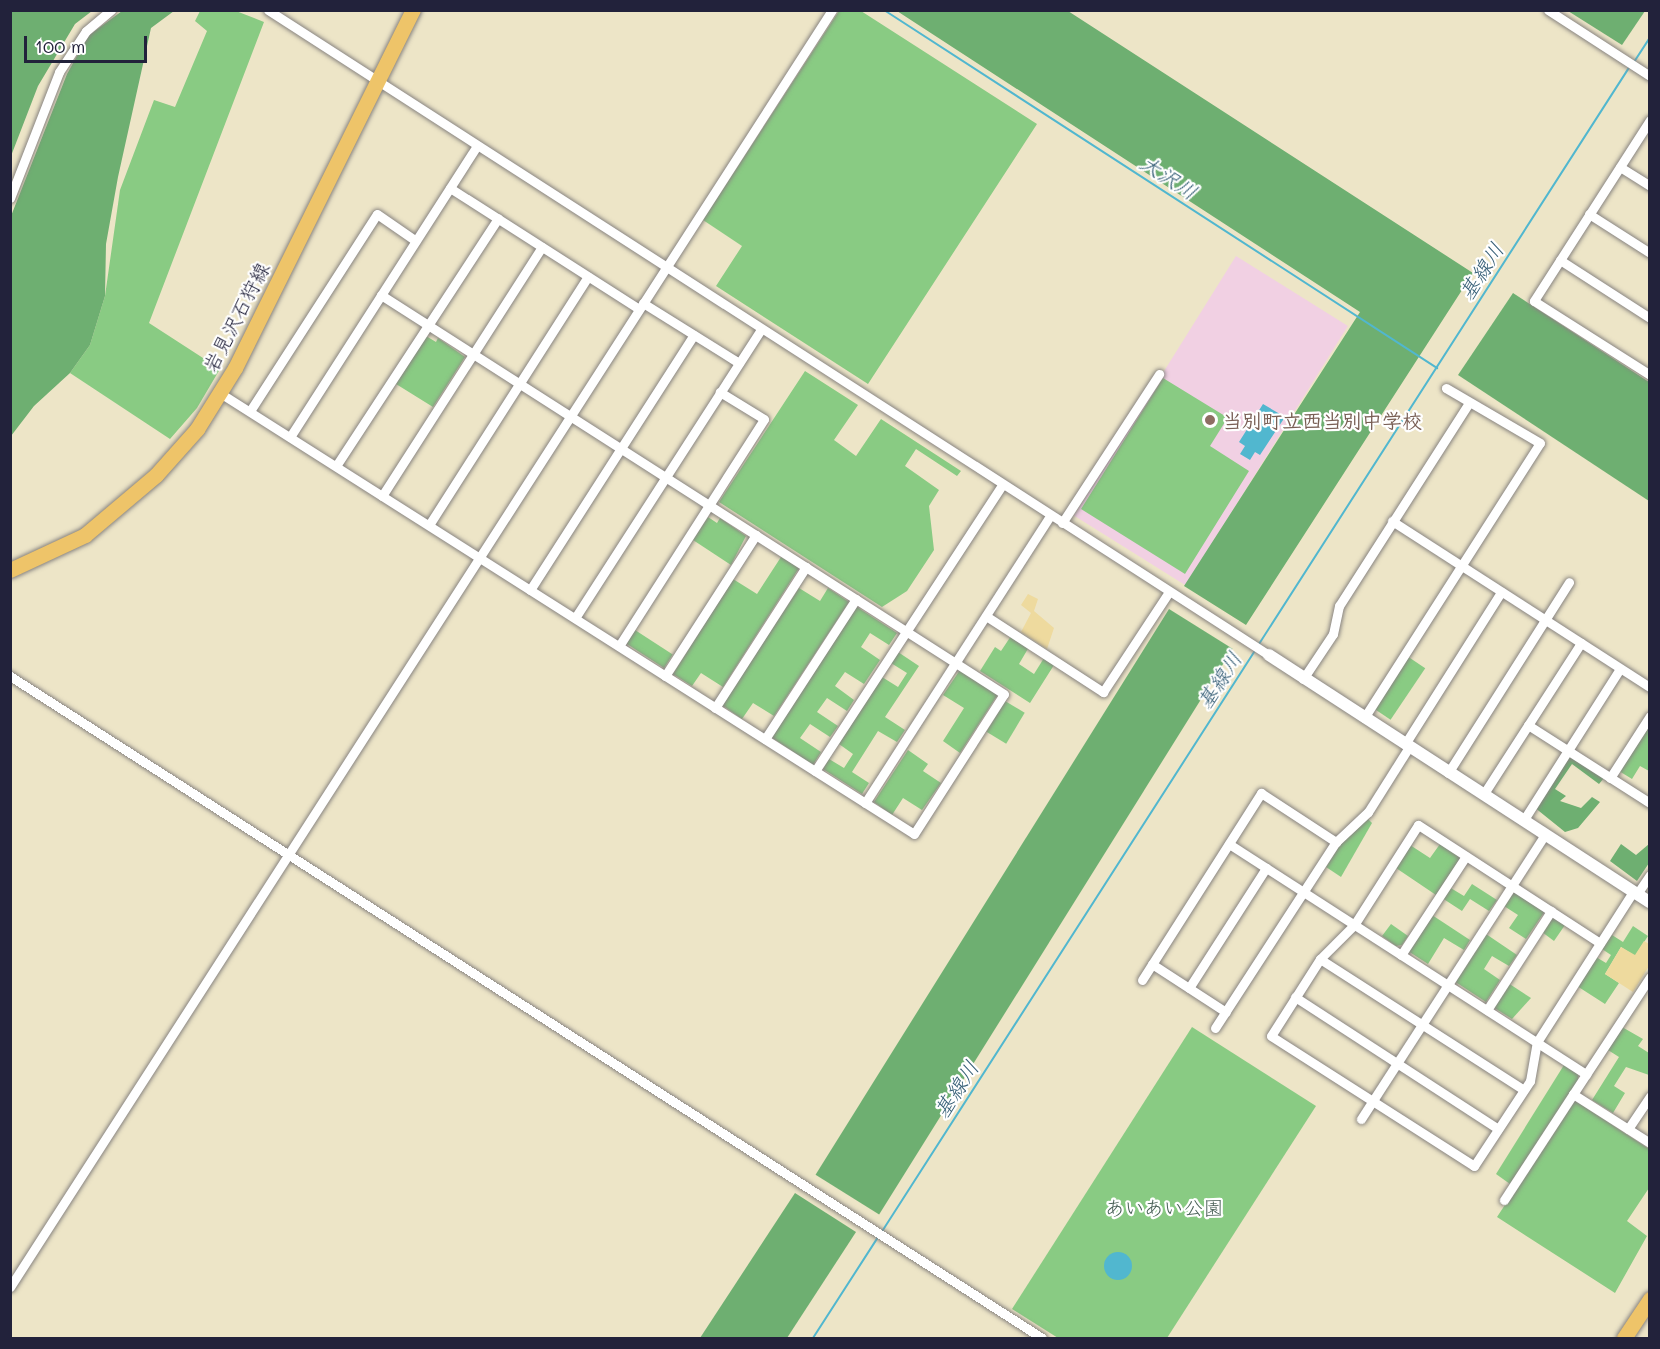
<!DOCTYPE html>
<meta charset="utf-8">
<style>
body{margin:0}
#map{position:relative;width:1660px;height:1349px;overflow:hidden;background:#ede5c7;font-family:Mali,"Klee One",sans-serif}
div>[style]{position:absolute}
.built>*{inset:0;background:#f1d0e3;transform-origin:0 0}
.green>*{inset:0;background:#89cb83;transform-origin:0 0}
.forest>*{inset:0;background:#6eaf71;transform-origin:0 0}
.sand>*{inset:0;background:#eeda9e}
.water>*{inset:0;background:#51b7cf}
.round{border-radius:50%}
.stream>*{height:2px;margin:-1px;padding:0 1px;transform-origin:1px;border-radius:1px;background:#51b7cf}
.roads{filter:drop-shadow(0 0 2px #888481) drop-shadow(0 0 2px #888481)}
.minor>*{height:9px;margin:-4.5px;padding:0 4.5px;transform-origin:4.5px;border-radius:4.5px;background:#fff}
.tertiary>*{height:12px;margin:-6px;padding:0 6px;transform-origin:6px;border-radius:6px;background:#fff}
.primary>*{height:15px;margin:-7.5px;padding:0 7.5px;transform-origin:7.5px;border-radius:7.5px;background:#eec469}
.dots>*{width:16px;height:16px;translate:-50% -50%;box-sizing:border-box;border:3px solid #fff;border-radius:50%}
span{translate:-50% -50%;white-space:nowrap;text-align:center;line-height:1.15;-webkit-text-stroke:4.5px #fff;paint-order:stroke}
.street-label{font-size:20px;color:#22223b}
.education-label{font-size:20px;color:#785e54;font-weight:700}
.left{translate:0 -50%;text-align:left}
.park-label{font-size:20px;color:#465d54}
.water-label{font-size:21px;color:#355e76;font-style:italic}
.frame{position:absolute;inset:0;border:12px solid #22223b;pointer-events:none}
.scale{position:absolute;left:24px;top:36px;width:123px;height:27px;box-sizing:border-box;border:3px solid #22223b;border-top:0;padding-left:8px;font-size:18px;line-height:21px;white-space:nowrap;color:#22223b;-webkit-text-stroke:4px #fff;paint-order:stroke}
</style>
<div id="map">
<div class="built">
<div style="left:1236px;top:256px;width:132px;height:306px;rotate:32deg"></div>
</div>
<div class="green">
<div style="clip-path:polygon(200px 11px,236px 11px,264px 22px,149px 323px,220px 369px,197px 408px,170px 439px,70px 373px,90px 345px,105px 296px,120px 190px,154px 100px,175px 107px,207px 31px,195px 21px)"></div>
<div style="clip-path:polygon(839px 11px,861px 11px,1037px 124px,868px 384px,716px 286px,742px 246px,703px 220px)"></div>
<div style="clip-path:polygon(426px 336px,436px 342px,438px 338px,465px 357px,433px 407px,396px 384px)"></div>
<div style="clip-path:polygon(805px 371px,858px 405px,834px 440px,856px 456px,881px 419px,961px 471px,957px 476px,916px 449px,905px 466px,939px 490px,929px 506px,934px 550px,907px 591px,882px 607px,719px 502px)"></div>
<div style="clip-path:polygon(1163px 378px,1225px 416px,1225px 422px,1210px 446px,1249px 471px,1185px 574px,1081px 509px)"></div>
<div style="clip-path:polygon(708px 517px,717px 523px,720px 518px,746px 536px,731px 565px,693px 540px)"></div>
<div style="clip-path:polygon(781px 557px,799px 568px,723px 687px,701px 673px,692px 686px,673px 674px,733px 579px,757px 594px)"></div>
<div style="clip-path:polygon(799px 588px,820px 601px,828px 588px,849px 602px,774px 716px,753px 703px,742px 719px,722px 705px)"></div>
<div style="clip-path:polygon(857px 607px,897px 633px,889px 645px,870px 633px,861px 647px,880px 660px,864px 684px,845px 672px,835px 686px,854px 700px,847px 711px,827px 698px,817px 712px,838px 726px,830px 737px,810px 724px,800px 738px,821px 752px,813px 765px,771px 737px)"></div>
<div style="left:635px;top:630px;width:45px;height:16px;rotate:33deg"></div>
<div style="clip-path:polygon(1011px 636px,1029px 647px,1019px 664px,1034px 674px,1044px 658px,1054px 665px,1030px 703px,980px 671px,995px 647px,1001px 651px)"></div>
<div style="clip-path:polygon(898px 652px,919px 666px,885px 717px,905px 730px,897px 742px,878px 731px,852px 772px,869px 783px,862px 794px,823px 769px,829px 759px,844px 768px,853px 754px,839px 744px,882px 677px,898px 687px,907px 673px,891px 663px)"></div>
<div style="left:1407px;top:656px;width:22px;height:62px;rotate:34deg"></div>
<div style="clip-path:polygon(960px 670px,998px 694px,960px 753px,943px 741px,964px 708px,943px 695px)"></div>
<div style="left:1005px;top:701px;width:23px;height:36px;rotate:31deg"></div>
<div style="clip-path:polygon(1649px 723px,1649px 771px,1640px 766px,1632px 779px,1619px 771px)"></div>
<div style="clip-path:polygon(908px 750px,928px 764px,923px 771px,941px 783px,922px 810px,903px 798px,892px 815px,874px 802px)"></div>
<div style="clip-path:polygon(1368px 819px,1372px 823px,1341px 877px,1326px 867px,1340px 845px)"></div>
<div style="clip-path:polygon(1440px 844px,1461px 857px,1436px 895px,1396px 868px,1410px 845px,1430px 858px)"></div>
<div style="clip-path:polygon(1472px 884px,1497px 900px,1489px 911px,1470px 899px,1462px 911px,1442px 898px,1449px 887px,1464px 896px)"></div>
<div style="clip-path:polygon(1514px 891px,1545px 911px,1526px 939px,1509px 928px,1518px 915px,1504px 906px)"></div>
<div style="clip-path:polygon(1432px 915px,1470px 940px,1464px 950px,1444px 938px,1428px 964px,1408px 951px)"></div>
<div style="clip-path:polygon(1551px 917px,1565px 925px,1554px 941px,1542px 932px)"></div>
<div style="clip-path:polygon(1391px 924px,1408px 936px,1402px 945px,1396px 946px,1382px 936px)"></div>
<div style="clip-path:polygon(1633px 926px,1648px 936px,1635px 956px,1621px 947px,1605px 974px,1619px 983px,1605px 1004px,1577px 986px,1596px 957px,1606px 963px,1611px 955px,1602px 949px,1612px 935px,1623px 942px)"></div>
<div style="clip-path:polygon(1486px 934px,1517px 955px,1509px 966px,1492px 956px,1484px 969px,1500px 980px,1486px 1002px,1454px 981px)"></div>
<div style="clip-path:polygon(1508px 983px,1531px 998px,1512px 1019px,1493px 1007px)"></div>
<div style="clip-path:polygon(1192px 1027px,1316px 1106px,1167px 1338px,1058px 1338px,1012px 1309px)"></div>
<div style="clip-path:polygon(1622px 1027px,1643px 1039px,1638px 1046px,1649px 1053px,1649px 1075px,1626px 1067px,1614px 1086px,1625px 1093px,1613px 1113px,1592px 1100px,1619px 1057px,1608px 1050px)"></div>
<div style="clip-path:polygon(1564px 1065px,1578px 1074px,1578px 1081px,1510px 1184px,1496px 1174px)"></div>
<div style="clip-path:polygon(1574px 1100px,1649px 1149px,1649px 1188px,1627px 1221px,1647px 1236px,1615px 1293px,1497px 1217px)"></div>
</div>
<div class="forest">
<div style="clip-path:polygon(11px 10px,92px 11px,75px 24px,38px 86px,11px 156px)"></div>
<div style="clip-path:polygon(122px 11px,174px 11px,151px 28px,118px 177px,106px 244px,105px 296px,90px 345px,70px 373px,34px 406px,11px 436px,11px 216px,67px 74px,88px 36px)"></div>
<div style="clip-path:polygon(897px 11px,1068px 11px,1473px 273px,1246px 625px,1184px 586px,1360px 312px)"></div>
<div style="clip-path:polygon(1568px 11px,1645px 11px,1622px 45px)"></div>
<div style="clip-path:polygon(1513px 293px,1649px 382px,1649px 501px,1458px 375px)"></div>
<div style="left:1169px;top:609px;width:75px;height:667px;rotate:32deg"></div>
<div style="clip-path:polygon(1570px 755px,1604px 778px,1599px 784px,1572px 764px,1555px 789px,1566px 796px,1560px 801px,1581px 808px,1592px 797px,1600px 802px,1578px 828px,1565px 832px,1534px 807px)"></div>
<div style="clip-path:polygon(1621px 844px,1636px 855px,1649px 844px,1649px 863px,1637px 881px,1610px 861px)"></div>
<div style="clip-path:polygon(795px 1193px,856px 1232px,787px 1338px,700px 1338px)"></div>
</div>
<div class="sand">
<div style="clip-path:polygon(1028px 594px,1038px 599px,1034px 611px,1054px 628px,1047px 649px,1021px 632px,1031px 613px,1021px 605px)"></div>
<div style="clip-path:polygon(1644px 941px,1649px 944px,1649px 966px,1633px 992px,1605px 974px,1621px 947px,1635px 955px)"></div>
</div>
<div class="water">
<div style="clip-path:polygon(1263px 404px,1285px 417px,1260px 455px,1255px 452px,1250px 460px,1240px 454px,1245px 446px,1239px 442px)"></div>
<div class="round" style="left:1104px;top:1252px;width:28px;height:28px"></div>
</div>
<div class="stream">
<div style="left:884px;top:10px;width:659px;rotate:32.92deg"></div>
<div style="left:1634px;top:62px;width:30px;rotate:-57deg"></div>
<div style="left:1259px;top:644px;width:687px;rotate:-57.3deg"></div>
<div style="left:881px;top:1233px;width:694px;rotate:-57.29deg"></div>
<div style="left:813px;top:1338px;width:120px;rotate:-57.2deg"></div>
</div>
<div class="roads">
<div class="minor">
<div style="left:268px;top:10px;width:1191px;rotate:32.8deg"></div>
<div style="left:1548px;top:10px;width:121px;rotate:32.9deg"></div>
<div style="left:1650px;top:120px;width:215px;rotate:122.7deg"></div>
<div style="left:1534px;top:301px;width:138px;rotate:32.5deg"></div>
<div style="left:1620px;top:167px;width:36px;rotate:32deg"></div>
<div style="left:450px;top:188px;width:224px;rotate:32.6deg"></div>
<div style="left:10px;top:198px;width:135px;rotate:-68.7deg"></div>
<div style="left:59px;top:72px;width:49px;rotate:-56.6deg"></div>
<div style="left:86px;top:31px;width:33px;rotate:-40deg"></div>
<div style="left:1589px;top:214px;width:72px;rotate:32.6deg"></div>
<div style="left:1560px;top:260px;width:107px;rotate:32.8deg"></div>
<div style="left:643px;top:303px;width:113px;rotate:32deg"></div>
<div style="left:220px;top:393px;width:822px;rotate:32.43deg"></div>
<div style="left:914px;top:834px;width:166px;rotate:-57.3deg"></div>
<div style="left:1004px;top:694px;width:740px;rotate:-147.36deg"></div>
<div style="left:250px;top:411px;width:234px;rotate:-57.2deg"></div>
<div style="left:377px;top:214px;width:47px;rotate:34.7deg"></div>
<div style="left:290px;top:437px;width:346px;rotate:-57.3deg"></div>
<div style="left:336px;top:466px;width:296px;rotate:-56.8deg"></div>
<div style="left:382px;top:496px;width:296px;rotate:-57.3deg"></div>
<div style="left:1392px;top:521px;width:307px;rotate:32.8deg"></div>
<div style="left:1062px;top:523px;width:178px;rotate:-56.9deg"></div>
<div style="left:429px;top:525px;width:295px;rotate:-57.4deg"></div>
<div style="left:530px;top:590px;width:303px;rotate:-57.3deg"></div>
<div style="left:986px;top:616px;width:140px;rotate:33deg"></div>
<div style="left:1103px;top:692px;width:120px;rotate:-56.6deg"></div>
<div style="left:575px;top:618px;width:344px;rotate:-57.2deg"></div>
<div style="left:619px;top:646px;width:269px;rotate:-57.4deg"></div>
<div style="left:764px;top:419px;width:52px;rotate:-148.5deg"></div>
<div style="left:10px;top:676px;width:1226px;rotate:32.68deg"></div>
<div style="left:665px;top:676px;width:168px;rotate:-57.2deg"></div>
<div style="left:1303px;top:679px;width:54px;rotate:-56.3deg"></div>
<div style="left:1333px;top:634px;width:29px;rotate:-78deg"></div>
<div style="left:1339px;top:606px;width:240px;rotate:-57.4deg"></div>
<div style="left:715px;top:708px;width:168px;rotate:-57.2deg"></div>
<div style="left:1364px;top:718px;width:326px;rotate:-57.4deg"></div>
<div style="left:1540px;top:443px;width:109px;rotate:-149.7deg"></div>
<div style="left:1528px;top:725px;width:145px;rotate:32.6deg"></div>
<div style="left:765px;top:739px;width:167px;rotate:-57deg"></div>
<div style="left:1405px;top:744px;width:180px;rotate:-57.7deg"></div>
<div style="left:815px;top:771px;width:342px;rotate:-56.8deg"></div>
<div style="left:1448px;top:773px;width:226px;rotate:-57.6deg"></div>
<div style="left:1610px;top:778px;width:74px;rotate:-57.2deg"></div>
<div style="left:1483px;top:795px;width:181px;rotate:-57.2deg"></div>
<div style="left:865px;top:803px;width:341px;rotate:-57.2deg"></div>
<div style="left:1523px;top:821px;width:180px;rotate:-57.5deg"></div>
<div style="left:1229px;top:844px;width:425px;rotate:32.8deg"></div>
<div style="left:1637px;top:894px;width:23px;rotate:-56deg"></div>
<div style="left:1600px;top:943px;width:217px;rotate:-147deg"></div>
<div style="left:1418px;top:825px;width:119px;rotate:122.6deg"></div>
<div style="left:1354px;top:925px;width:48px;rotate:135deg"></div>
<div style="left:1320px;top:959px;width:91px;rotate:122.5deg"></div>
<div style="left:1271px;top:1036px;width:241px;rotate:32.6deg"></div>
<div style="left:1474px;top:1166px;width:102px;rotate:-56.6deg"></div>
<div style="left:1530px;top:1081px;width:40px;rotate:-80deg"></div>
<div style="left:1537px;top:1042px;width:178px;rotate:-57.4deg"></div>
<div style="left:1401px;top:955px;width:118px;rotate:-56.7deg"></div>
<div style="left:1320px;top:959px;width:242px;rotate:32.7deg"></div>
<div style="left:1152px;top:964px;width:88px;rotate:33deg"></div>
<div style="left:1650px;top:977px;width:140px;rotate:123.3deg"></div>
<div style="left:1573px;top:1094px;width:91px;rotate:32.5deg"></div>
<div style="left:1142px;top:980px;width:222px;rotate:-57.5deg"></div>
<div style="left:1261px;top:793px;width:90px;rotate:33.2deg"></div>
<div style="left:1189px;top:988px;width:143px;rotate:-57.3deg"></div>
<div style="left:1295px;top:997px;width:242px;rotate:33deg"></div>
<div style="left:1487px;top:1010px;width:118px;rotate:-57.1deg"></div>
<div style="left:1215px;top:1028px;width:222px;rotate:-57deg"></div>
<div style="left:1336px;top:842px;width:44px;rotate:-43.2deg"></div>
<div style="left:1368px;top:812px;width:77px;rotate:-57.8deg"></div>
<div style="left:1361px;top:1119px;width:338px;rotate:-57.1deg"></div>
<div style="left:1628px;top:1129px;width:40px;rotate:-56deg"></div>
<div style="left:1504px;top:1200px;width:126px;rotate:-56.9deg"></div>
<div style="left:10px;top:1287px;width:1519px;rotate:-57.23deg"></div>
</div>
<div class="tertiary">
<div style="left:1269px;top:655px;width:454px;rotate:33deg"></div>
</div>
<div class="primary">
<div style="left:10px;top:570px;width:83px;rotate:-25deg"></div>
<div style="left:85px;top:535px;width:93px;rotate:-40.2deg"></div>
<div style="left:156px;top:475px;width:62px;rotate:-48.3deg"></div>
<div style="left:197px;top:429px;width:72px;rotate:-58.1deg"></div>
<div style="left:235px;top:368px;width:400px;rotate:-63.6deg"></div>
<div style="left:1624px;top:1338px;width:47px;rotate:-56.3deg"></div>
</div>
</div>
<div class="dots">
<div style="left:1210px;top:420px;background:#8d6e63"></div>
</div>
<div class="street-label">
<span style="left:236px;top:317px;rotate:-63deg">岩見沢石狩線</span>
</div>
<div class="education-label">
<span class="left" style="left:1222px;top:420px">当別町立西当別中学校</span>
</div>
<div class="park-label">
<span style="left:1164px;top:1207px">あいあい公園</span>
</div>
<div class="water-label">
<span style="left:1169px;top:177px;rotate:33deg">大沢川</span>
<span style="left:1481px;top:271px;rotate:-57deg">基線川</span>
<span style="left:1219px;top:680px;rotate:-57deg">基線川</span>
<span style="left:956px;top:1089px;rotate:-57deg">基線川</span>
</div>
<div class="frame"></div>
<div class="scale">100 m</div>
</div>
